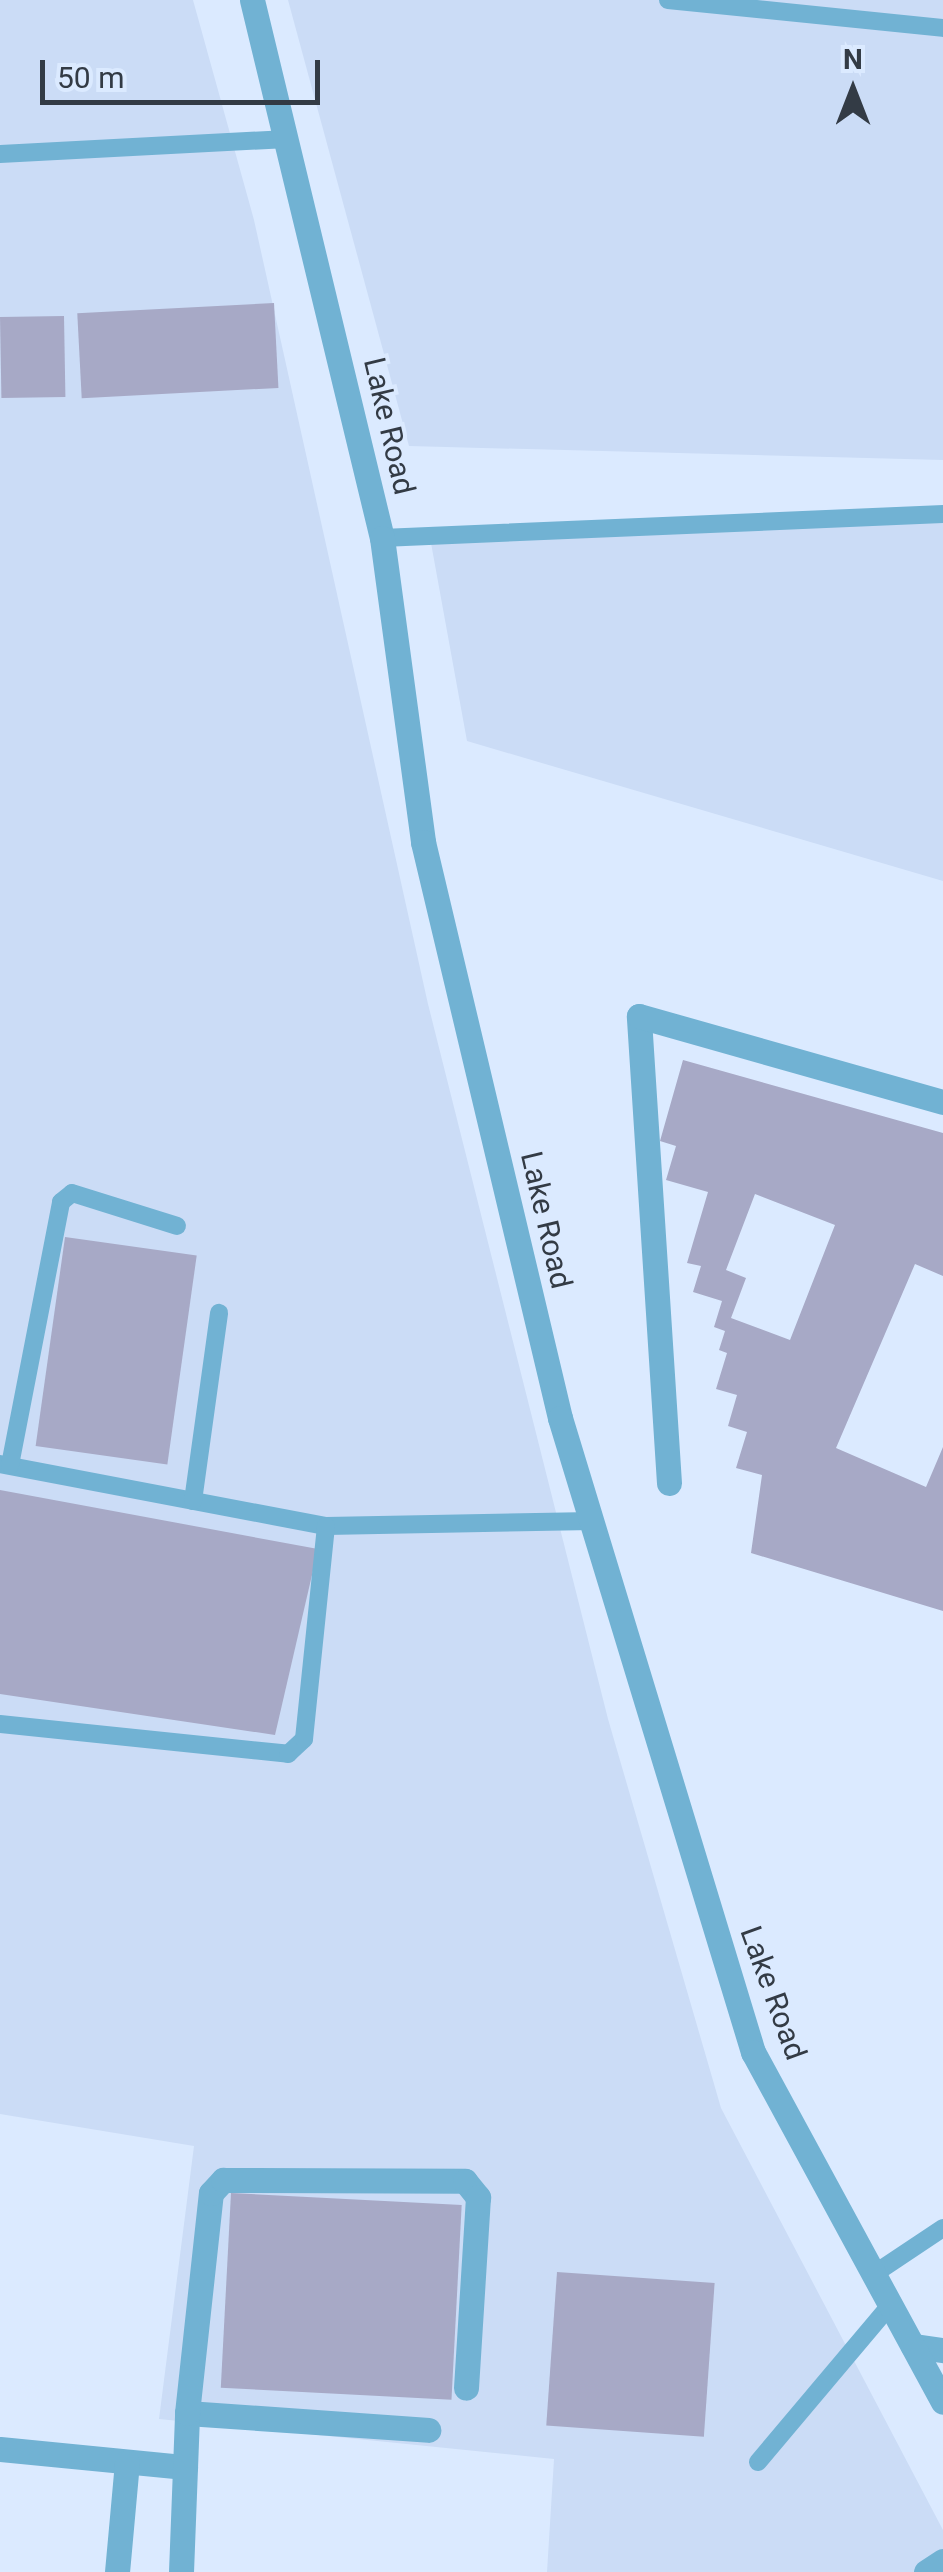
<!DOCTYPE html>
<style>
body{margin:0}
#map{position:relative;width:943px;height:2572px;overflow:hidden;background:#dbeaff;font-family:Roboto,sans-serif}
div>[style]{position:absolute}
.built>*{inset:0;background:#cbdcf6}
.building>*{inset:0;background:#a7a9c6;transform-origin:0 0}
.service>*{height:18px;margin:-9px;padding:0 9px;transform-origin:9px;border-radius:9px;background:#71b2d3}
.minor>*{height:25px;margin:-12.5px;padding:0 12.5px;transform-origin:12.5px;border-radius:12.5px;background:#71b2d3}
.tertiary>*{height:25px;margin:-12.5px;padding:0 12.5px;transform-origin:12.5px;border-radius:12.5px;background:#71b2d3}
span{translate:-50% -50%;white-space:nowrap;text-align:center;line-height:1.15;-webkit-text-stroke:8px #dbeaff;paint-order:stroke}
.street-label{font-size:30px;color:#333b45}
.north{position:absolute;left:803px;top:40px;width:100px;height:100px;-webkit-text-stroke:8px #dbeaff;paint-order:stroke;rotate:0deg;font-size:28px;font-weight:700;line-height:40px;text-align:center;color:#333b45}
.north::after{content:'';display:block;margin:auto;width:35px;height:45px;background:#333b45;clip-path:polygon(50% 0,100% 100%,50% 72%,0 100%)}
.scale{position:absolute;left:40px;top:60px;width:280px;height:45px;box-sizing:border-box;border:5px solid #333b45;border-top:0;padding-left:12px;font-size:30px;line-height:35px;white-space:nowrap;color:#333b45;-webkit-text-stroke:8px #dbeaff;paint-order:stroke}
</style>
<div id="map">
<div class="built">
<div style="clip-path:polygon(0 0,193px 0,254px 220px,428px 1004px,608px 1719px,721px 2108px,943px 2530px,943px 2572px,547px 2572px,554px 2459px,159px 2419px,194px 2146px,0 2114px)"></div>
<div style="clip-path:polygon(288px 0,943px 0,943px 460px,409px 446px)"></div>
<div style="clip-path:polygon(943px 521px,943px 881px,467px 741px,429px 532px)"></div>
</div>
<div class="building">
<div style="left:274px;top:303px;width:85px;height:197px;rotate:87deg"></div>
<div style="left:64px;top:316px;width:81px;height:64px;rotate:89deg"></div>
<div style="clip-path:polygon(evenodd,683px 1060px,943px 1133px,943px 1276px,915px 1264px,836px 1448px,926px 1487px,943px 1447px,943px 1611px,751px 1553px,762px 1475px,736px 1468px,747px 1432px,728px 1426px,737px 1395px,716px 1389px,727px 1353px,719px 1350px,725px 1331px,714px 1327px,722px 1301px,693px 1292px,701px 1266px,687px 1263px,708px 1192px,666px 1180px,676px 1146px,660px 1141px,683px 1060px,755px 1194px,835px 1225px,790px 1340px,731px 1318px,746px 1278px,726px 1270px,755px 1194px)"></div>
<div style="left:65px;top:1237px;width:133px;height:211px;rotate:8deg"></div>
<div style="clip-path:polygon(0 1490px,318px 1549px,275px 1735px,0 1694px)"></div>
<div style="left:231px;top:2193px;width:231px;height:195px;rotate:3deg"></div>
<div style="left:557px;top:2272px;width:158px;height:154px;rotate:4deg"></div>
</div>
<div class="service">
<div style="left:668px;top:0;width:276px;rotate:5.8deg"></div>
<div style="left:0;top:154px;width:288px;rotate:-3deg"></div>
<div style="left:382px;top:538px;width:562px;rotate:-2.45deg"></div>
<div style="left:0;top:1464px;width:332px;rotate:10.8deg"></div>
<div style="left:326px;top:1526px;width:266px;rotate:-1.1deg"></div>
<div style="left:10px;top:1465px;width:268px;rotate:-79deg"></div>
<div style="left:61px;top:1202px;width:14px;rotate:-39deg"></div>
<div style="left:72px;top:1193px;width:110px;rotate:17.4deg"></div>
<div style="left:193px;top:1501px;width:190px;rotate:-82.1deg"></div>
<div style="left:0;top:1724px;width:290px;rotate:5.9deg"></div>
<div style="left:288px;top:1754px;width:22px;rotate:-43deg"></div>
<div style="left:304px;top:1739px;width:214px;rotate:-84.1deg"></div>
<div style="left:874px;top:2274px;width:83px;rotate:-33.7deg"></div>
<div style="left:758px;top:2462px;width:205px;rotate:-49.9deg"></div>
</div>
<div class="minor">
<div style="left:669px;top:1483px;width:468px;rotate:-93.7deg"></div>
<div style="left:639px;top:1016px;width:316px;rotate:15.8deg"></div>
<div style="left:913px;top:2346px;width:30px;rotate:8deg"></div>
<div style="left:187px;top:2413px;width:242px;rotate:4deg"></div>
<div style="left:0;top:2449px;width:186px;rotate:5.6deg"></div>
<div style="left:117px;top:2572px;width:110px;rotate:-84.8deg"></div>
<div style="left:181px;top:2572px;width:159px;rotate:-87.8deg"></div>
<div style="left:187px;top:2413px;width:221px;rotate:-83.8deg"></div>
<div style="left:211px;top:2193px;width:18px;rotate:-47deg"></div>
<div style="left:223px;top:2180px;width:242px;rotate:0.2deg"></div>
<div style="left:465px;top:2181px;width:21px;rotate:51deg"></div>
<div style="left:478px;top:2197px;width:191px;rotate:93.6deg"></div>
<div style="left:926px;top:2572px;width:20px;rotate:-33deg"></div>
</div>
<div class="tertiary">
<div style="left:252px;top:0;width:553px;rotate:76.42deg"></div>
<div style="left:382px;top:538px;width:307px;rotate:82.3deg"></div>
<div style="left:423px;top:842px;width:592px;rotate:76.62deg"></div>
<div style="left:560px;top:1418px;width:663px;rotate:73.07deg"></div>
<div style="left:753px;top:2052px;width:398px;rotate:61.5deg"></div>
</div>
<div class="street-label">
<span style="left:389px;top:426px;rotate:77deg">Lake Road</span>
<span style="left:546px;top:1220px;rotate:77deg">Lake Road</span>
<span style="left:773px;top:1993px;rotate:70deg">Lake Road</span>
</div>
<div class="north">N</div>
<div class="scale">50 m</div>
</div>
